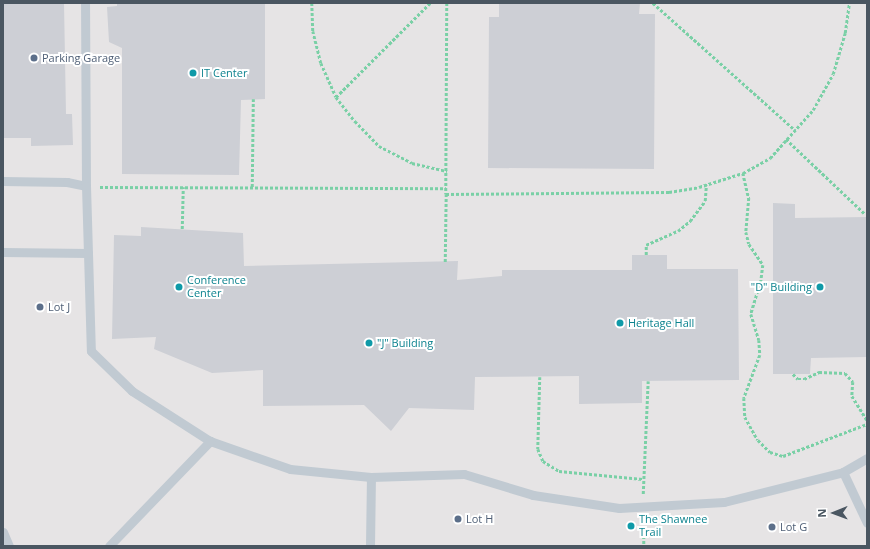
<!DOCTYPE html>
<style>
body{margin:0}
#map{position:relative;width:870px;height:549px;overflow:hidden;background:#f5f3f3;font-family:"Open Sans",sans-serif}
div>[style]{position:absolute}
.education>*{inset:0;background:#e6e4e5;transform-origin:0 0}
.building>*{inset:0;background:#cdcfd5}
.path>*{height:2.5px;margin-top:-1.25px;transform-origin:0;background:repeating-linear-gradient(90deg,#7ad0a6 0 3px,transparent 0 5px)}
.lane>*{height:9px;margin:-4.5px;padding:0 4.5px;transform-origin:4.5px;border-radius:4.5px;background:#c1cad2}
.dots>*{width:11px;height:11px;translate:-50% -50%;box-sizing:border-box;border:2px solid #fff;border-radius:50%}
span{translate:-50% -50%;white-space:nowrap;text-align:center;line-height:1.15;-webkit-text-stroke:4px #fff;paint-order:stroke}
.service-label{font-size:11px;color:#4e5e75}
.left{translate:0 -50%;text-align:left}
.culture-label{font-size:11px;color:#0d838f}
.right{translate:-100% -50%;text-align:right}
.frame{position:absolute;inset:0;border:4px solid #4a5661;pointer-events:none}
.north{position:absolute;left:814px;top:493px;width:40px;height:40px;-webkit-text-stroke:3px #fff;paint-order:stroke;rotate:269deg;font-size:11px;font-weight:700;line-height:16px;text-align:center;color:#4a5661}
.north::after{content:'';display:block;margin:auto;width:14px;height:18px;background:#4a5661;clip-path:polygon(50% 0,100% 100%,50% 72%,0 100%)}
</style>
<div id="map">
<div class="education">
<div style="left:3px;top:3px;width:864px;height:543px"></div>
</div>
<div class="building">
<div style="clip-path:polygon(3px 3px,64px 3px,66px 114px,72px 114px,73px 145px,31px 146px,31px 138px,3px 138px)"></div>
<div style="clip-path:polygon(117px 3px,265px 3px,265px 99px,241px 100px,239px 175px,122px 174px,122px 48px,109px 42px,107px 7px,117px 6px)"></div>
<div style="clip-path:polygon(499px 3px,640px 3px,639px 14px,655px 14px,654px 169px,488px 168px,489px 17px,499px 17px)"></div>
<div style="clip-path:polygon(773px 203px,795px 204px,795px 218px,867px 217px,867px 357px,811px 358px,810px 374px,773px 374px)"></div>
<div style="clip-path:polygon(141px 227px,243px 233px,244px 266px,458px 261px,457px 280px,502px 276px,502px 270px,632px 270px,632px 255px,667px 255px,667px 269px,738px 269px,739px 380px,642px 381px,642px 403px,579px 404px,579px 376px,475px 377px,474px 410px,409px 408px,391px 431px,364px 405px,263px 406px,263px 370px,212px 373px,154px 349px,156px 337px,112px 339px,114px 235px,141px 236px)"></div>
</div>
<div class="path">
<div style="left:312px;top:3px;width:28px;rotate:88deg"></div>
<div style="left:313px;top:31px;width:33px;rotate:76deg"></div>
<div style="left:321px;top:63px;width:37px;rotate:66deg"></div>
<div style="left:336px;top:97px;width:31px;rotate:52deg"></div>
<div style="left:355px;top:121px;width:35px;rotate:46deg"></div>
<div style="left:379px;top:146px;width:37px;rotate:27deg"></div>
<div style="left:412px;top:163px;width:36px;rotate:13deg"></div>
<div style="left:447px;top:3px;width:191px;rotate:90.3deg"></div>
<div style="left:446px;top:194px;width:223px;rotate:-0.5deg"></div>
<div style="left:669px;top:192px;width:30px;rotate:-9deg"></div>
<div style="left:699px;top:187px;width:46px;rotate:-17.7deg"></div>
<div style="left:743px;top:173px;width:31px;rotate:-29deg"></div>
<div style="left:770px;top:158px;width:64px;rotate:-48.1deg"></div>
<div style="left:813px;top:110px;width:41px;rotate:-60.9deg"></div>
<div style="left:833px;top:74px;width:43px;rotate:-73.7deg"></div>
<div style="left:845px;top:33px;width:30px;rotate:-82deg"></div>
<div style="left:653px;top:3px;width:191px;rotate:41.8deg"></div>
<div style="left:336px;top:97px;width:133px;rotate:-45deg"></div>
<div style="left:786px;top:139px;width:109px;rotate:43.5deg"></div>
<div style="left:743px;top:173px;width:26px;rotate:77deg"></div>
<div style="left:749px;top:198px;width:34px;rotate:95deg"></div>
<div style="left:746px;top:232px;width:12px;rotate:76deg"></div>
<div style="left:749px;top:244px;width:25px;rotate:56deg"></div>
<div style="left:763px;top:265px;width:16px;rotate:97deg"></div>
<div style="left:761px;top:281px;width:34px;rotate:107deg"></div>
<div style="left:751px;top:314px;width:27px;rotate:73deg"></div>
<div style="left:759px;top:340px;width:15px;rotate:86deg"></div>
<div style="left:760px;top:355px;width:46px;rotate:110.4deg"></div>
<div style="left:744px;top:398px;width:19px;rotate:87deg"></div>
<div style="left:745px;top:417px;width:26px;rotate:61deg"></div>
<div style="left:758px;top:440px;width:17px;rotate:45deg"></div>
<div style="left:770px;top:452px;width:14px;rotate:17deg"></div>
<div style="left:783px;top:456px;width:90px;rotate:-20.9deg"></div>
<div style="left:100px;top:187px;width:346px;rotate:0.2deg"></div>
<div style="left:252px;top:187px;width:88px;rotate:-89.3deg"></div>
<div style="left:182px;top:229px;width:42px;rotate:-88.6deg"></div>
<div style="left:646px;top:255px;width:10px;rotate:-90deg"></div>
<div style="left:646px;top:245px;width:35px;rotate:-24deg"></div>
<div style="left:678px;top:231px;width:16px;rotate:-40deg"></div>
<div style="left:690px;top:221px;width:25px;rotate:-53deg"></div>
<div style="left:705px;top:201px;width:16px;rotate:-86deg"></div>
<div style="left:445px;top:262px;width:68px;rotate:-89.2deg"></div>
<div style="left:793px;top:374px;width:7px;rotate:45deg"></div>
<div style="left:798px;top:379px;width:6px"></div>
<div style="left:804px;top:379px;width:17px;rotate:-25deg"></div>
<div style="left:819px;top:372px;width:26px;rotate:2deg"></div>
<div style="left:845px;top:373px;width:12px;rotate:48deg"></div>
<div style="left:853px;top:382px;width:14px;rotate:94deg"></div>
<div style="left:852px;top:396px;width:28px;rotate:58deg"></div>
<div style="left:540px;top:377px;width:72px;rotate:91.6deg"></div>
<div style="left:538px;top:449px;width:13px;rotate:67deg"></div>
<div style="left:543px;top:461px;width:19px;rotate:32deg"></div>
<div style="left:559px;top:471px;width:84px;rotate:5.4deg"></div>
<div style="left:643px;top:494px;width:113px;rotate:-87.5deg"></div>
<div style="left:644px;top:521px;width:25px;rotate:90deg"></div>
</div>
<div class="lane">
<div style="left:3px;top:181px;width:64px;rotate:0.9deg"></div>
<div style="left:67px;top:182px;width:19px;rotate:12deg"></div>
<div style="left:86px;top:186px;width:183px;rotate:-90.3deg"></div>
<div style="left:86px;top:186px;width:165px;rotate:88.3deg"></div>
<div style="left:91px;top:351px;width:57px;rotate:44.3deg"></div>
<div style="left:132px;top:391px;width:93px;rotate:32.7deg"></div>
<div style="left:210px;top:441px;width:85px;rotate:19.3deg"></div>
<div style="left:290px;top:469px;width:81px;rotate:5.6deg"></div>
<div style="left:371px;top:477px;width:93px;rotate:-1.8deg"></div>
<div style="left:464px;top:474px;width:72px;rotate:16.9deg"></div>
<div style="left:533px;top:495px;width:87px;rotate:8.6deg"></div>
<div style="left:619px;top:508px;width:105px;rotate:-3.3deg"></div>
<div style="left:724px;top:502px;width:123px;rotate:-14.1deg"></div>
<div style="left:843px;top:472px;width:28px;rotate:-30deg"></div>
<div style="left:3px;top:252px;width:85px;rotate:0.7deg"></div>
<div style="left:843px;top:472px;width:56px;rotate:64.8deg"></div>
<div style="left:3px;top:532px;width:15px;rotate:67deg"></div>
<div style="left:109px;top:546px;width:146px;rotate:-46.1deg"></div>
<div style="left:370px;top:546px;width:69px;rotate:-89.2deg"></div>
</div>
<div class="dots">
<div style="left:34px;top:58px;background:#5c6f8a"></div>
<div style="left:193px;top:73px;background:#0f9aa8"></div>
<div style="left:179px;top:287px;background:#0f9aa8"></div>
<div style="left:820px;top:287px;background:#0f9aa8"></div>
<div style="left:40px;top:307px;background:#5c6f8a"></div>
<div style="left:620px;top:323px;background:#0f9aa8"></div>
<div style="left:369px;top:343px;background:#0f9aa8"></div>
<div style="left:458px;top:519px;background:#5c6f8a"></div>
<div style="left:631px;top:526px;background:#0f9aa8"></div>
<div style="left:772px;top:527px;background:#5c6f8a"></div>
</div>
<div class="service-label">
<span class="left" style="left:42px;top:58px">Parking Garage</span>
<span class="left" style="left:48px;top:307px">Lot J</span>
<span class="left" style="left:466px;top:519px">Lot H</span>
<span class="left" style="left:780px;top:527px">Lot G</span>
</div>
<div class="culture-label">
<span class="left" style="left:201px;top:73px">IT Center</span>
<span class="left" style="left:187px;top:287px">Conference<br>Center</span>
<span class="right" style="left:812px;top:287px">"D" Building</span>
<span class="left" style="left:628px;top:323px">Heritage Hall</span>
<span class="left" style="left:377px;top:343px">"J" Building</span>
<span class="left" style="left:639px;top:526px">The Shawnee<br>Trail</span>
</div>
<div class="frame"></div>
<div class="north">N</div>
</div>
